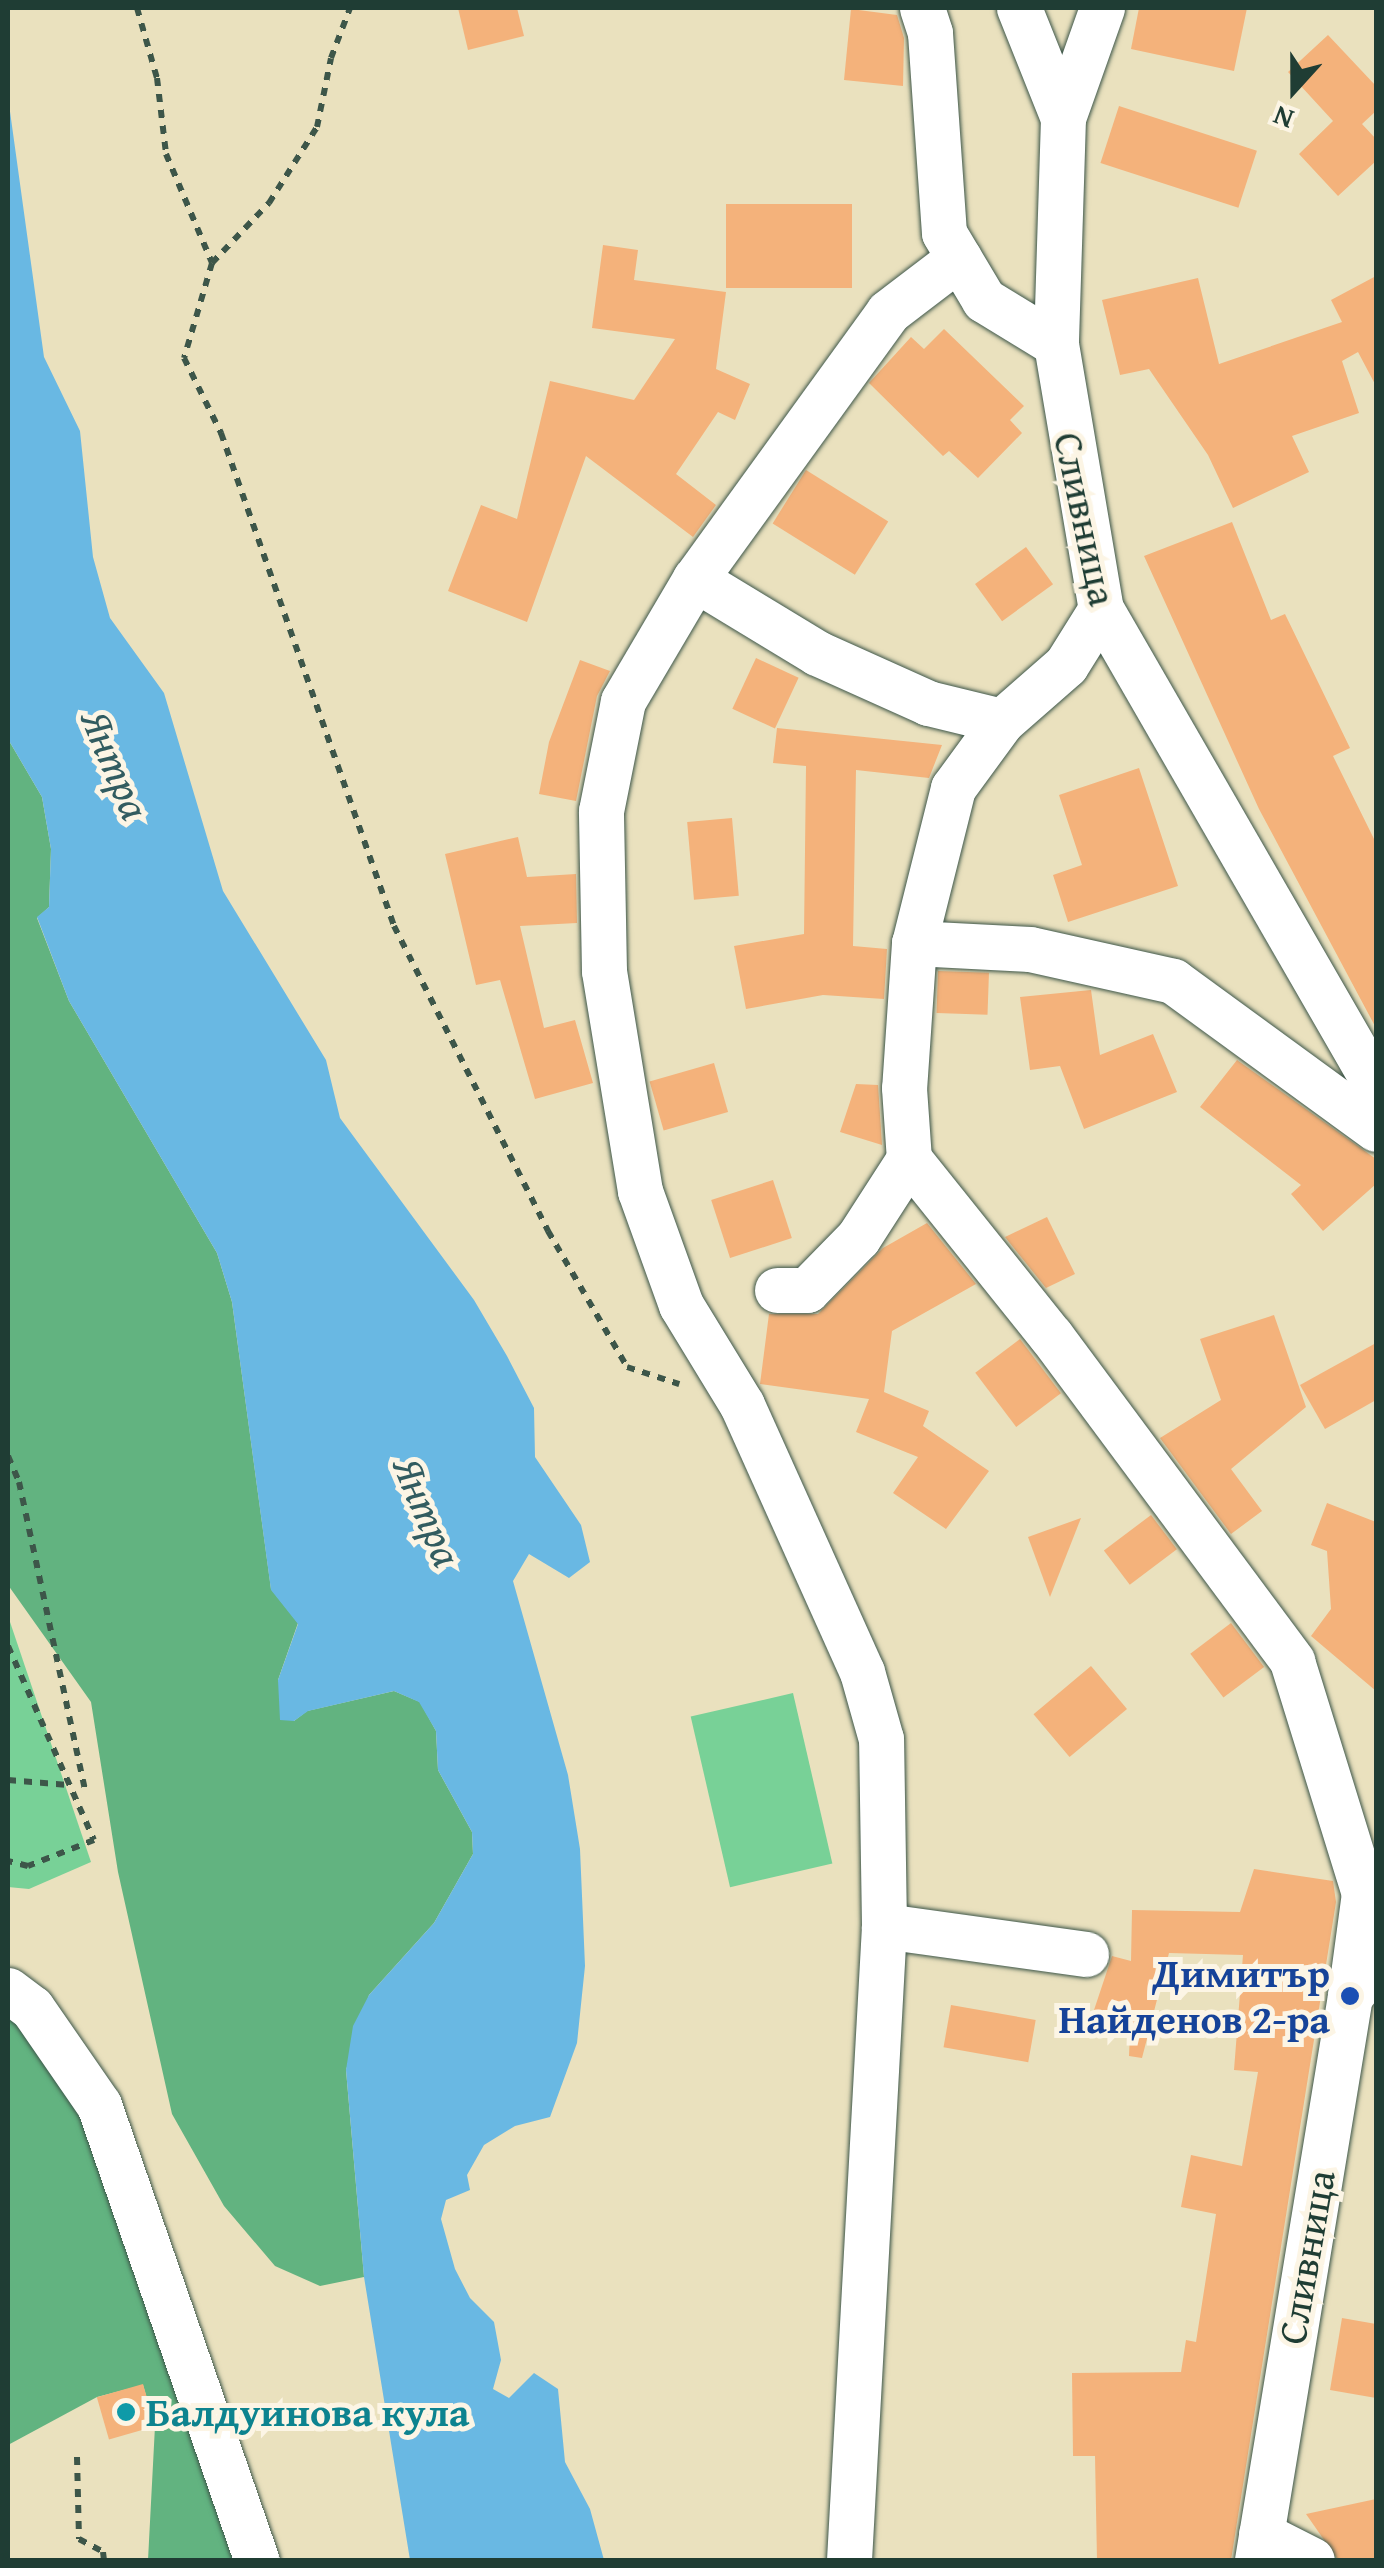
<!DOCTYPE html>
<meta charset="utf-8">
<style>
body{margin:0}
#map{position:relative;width:1384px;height:2568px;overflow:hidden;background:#eae1be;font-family:"Gentium Book Plus",serif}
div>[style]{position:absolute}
.green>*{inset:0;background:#78d197;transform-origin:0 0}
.forest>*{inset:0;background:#62b380}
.water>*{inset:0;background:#69b8e3}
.building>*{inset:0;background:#f4b27b;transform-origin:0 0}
.path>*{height:6px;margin-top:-3px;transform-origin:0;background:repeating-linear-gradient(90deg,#3d5649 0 8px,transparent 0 16px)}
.roads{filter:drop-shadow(0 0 2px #3d5649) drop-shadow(0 0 2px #3d5649)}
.minor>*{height:45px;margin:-22.5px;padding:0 22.5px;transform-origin:22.5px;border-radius:22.5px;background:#fff}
.dots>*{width:28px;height:28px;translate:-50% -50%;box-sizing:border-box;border:5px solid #fcf5e5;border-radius:50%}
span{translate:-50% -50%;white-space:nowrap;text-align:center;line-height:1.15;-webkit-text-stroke:10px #fcf5e5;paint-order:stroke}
.street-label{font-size:40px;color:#1f3d34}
.transit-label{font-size:40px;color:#164399;font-weight:700}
.right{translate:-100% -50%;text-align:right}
.culture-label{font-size:40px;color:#0d838f;font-weight:700}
.left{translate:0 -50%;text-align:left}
.water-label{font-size:42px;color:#325c60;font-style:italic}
.frame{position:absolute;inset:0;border:10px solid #1f3d34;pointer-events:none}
.north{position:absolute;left:1244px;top:40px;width:100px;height:100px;-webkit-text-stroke:8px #fcf5e5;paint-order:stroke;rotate:201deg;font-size:28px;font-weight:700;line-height:40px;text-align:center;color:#1f3d34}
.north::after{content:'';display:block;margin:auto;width:35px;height:45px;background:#1f3d34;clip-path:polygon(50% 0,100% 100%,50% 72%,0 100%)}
</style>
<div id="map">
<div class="green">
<div style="clip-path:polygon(8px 1616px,91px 1862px,29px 1889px,8px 1887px)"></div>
<div style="left:793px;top:1693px;width:175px;height:105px;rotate:77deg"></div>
</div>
<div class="forest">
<div style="clip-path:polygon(8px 739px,42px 797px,51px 849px,49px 907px,37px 918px,69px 1001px,217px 1253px,232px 1302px,271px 1589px,298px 1623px,278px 1680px,294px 1721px,307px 1711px,394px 1691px,420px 1702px,436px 1731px,438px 1770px,472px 1832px,473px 1854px,434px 1923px,369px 1995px,346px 2070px,364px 2277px,320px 2286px,275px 2266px,224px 2206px,172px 2114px,118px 1872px,91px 1702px,8px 1585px)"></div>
<div style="clip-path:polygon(8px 1990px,99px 2105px,257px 2560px,148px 2560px,155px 2426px,143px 2385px,97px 2397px,8px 2445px)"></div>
</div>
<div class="water">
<div style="clip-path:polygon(8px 97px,44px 357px,80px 431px,93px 557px,110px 618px,164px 693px,223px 891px,326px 1060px,340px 1118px,474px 1300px,507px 1356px,534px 1408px,535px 1457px,581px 1525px,590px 1562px,569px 1578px,529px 1554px,513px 1581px,568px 1775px,580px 1849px,585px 1966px,577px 2043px,550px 2117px,515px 2126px,484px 2145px,467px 2175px,470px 2190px,446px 2200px,441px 2219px,455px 2269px,470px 2298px,494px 2322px,501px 2360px,493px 2389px,509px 2398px,534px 2373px,558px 2389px,565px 2462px,590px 2509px,604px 2560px,410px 2560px,364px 2277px,346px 2070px,353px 2026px,369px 1995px,434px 1923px,473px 1854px,472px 1832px,438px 1770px,436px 1731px,419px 1702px,394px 1691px,308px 1711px,294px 1721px,280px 1720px,278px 1680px,298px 1624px,271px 1590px,232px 1302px,217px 1253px,69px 1001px,37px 917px,49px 907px,51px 849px,42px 797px,8px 739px)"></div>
</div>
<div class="building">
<div style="clip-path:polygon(458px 8px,517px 8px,524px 36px,468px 50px)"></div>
<div style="clip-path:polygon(1139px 8px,1247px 8px,1234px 71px,1131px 49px)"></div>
<div style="clip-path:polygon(851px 9px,897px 15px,904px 38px,903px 86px,844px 80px)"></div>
<div style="clip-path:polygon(1328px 35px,1376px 86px,1376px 111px,1362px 124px,1376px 139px,1376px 161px,1338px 196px,1299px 154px,1333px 121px,1288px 72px)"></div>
<div style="left:1119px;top:106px;width:145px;height:60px;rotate:18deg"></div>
<div style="left:726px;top:204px;width:126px;height:84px"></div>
<div style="clip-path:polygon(603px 245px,638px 250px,634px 280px,726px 292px,716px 369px,750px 384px,735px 420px,718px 412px,676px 474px,716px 505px,693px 537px,586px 456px,527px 622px,448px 591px,481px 505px,517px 519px,550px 381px,634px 400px,675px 339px,592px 328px)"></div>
<div style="clip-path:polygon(1376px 276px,1376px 386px,1358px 352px,1342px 361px,1359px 413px,1292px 436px,1309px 472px,1233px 508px,1208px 455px,1149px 369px,1120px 375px,1102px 300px,1198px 278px,1219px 364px,1342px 322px,1331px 300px)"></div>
<div style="clip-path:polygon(944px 329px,1024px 406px,1010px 420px,1022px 433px,978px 478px,949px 451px,943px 456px,869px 383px,911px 337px,924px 349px)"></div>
<div style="left:806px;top:470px;width:97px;height:63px;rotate:32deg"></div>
<div style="clip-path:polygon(1232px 522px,1271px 620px,1285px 614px,1350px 748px,1333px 756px,1376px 843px,1376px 1028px,1259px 809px,1144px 556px)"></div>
<div style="left:1026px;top:547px;width:46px;height:63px;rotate:54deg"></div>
<div style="left:756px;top:658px;width:47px;height:56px;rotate:25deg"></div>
<div style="clip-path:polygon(580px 660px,610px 671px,597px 696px,576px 801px,539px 794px,549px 742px)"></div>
<div style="clip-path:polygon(777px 728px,942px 745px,929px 778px,856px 770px,853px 946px,887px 949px,884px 999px,823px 995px,746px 1009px,734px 946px,804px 934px,806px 766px,773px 763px)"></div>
<div style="clip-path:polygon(1139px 768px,1178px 886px,1068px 922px,1053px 875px,1082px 865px,1059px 795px)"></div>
<div style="left:732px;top:818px;width:78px;height:45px;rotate:85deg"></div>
<div style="clip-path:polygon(518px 837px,527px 877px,576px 874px,577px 923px,520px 926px,544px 1028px,575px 1020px,593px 1083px,535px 1099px,500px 980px,476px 985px,445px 854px)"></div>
<div style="left:938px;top:971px;width:51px;height:42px;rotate:2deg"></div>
<div style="clip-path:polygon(1091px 990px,1100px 1055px,1153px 1034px,1177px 1092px,1084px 1129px,1060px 1066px,1030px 1070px,1020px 997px)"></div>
<div style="clip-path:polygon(1237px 1060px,1376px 1159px,1376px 1184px,1323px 1231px,1291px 1194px,1301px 1185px,1200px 1107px)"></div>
<div style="left:714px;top:1063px;width:51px;height:67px;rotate:74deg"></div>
<div style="clip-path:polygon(856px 1084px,878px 1085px,882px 1145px,840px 1132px)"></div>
<div style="left:773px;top:1180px;width:61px;height:65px;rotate:72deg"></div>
<div style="clip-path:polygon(1047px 1217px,1075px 1274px,1046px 1288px,1005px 1237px)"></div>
<div style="clip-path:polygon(927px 1223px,976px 1284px,892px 1331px,884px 1392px,929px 1411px,923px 1426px,989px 1471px,946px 1529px,893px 1493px,918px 1457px,856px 1432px,869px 1399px,760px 1384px,769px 1314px,818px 1314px,883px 1248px)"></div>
<div style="clip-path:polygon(1274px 1315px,1306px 1407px,1231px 1469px,1262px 1511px,1231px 1534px,1160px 1438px,1221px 1400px,1200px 1339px)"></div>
<div style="left:1020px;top:1339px;width:68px;height:56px;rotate:53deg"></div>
<div style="clip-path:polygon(1376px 1343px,1376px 1400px,1325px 1429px,1300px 1385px)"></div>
<div style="clip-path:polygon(1327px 1503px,1376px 1522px,1376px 1691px,1311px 1636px,1331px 1609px,1327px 1551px,1311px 1545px)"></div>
<div style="left:1151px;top:1515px;width:43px;height:59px;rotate:53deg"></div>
<div style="clip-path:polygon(1081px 1518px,1050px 1597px,1028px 1537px)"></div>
<div style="left:1231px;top:1623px;width:55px;height:51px;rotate:53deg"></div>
<div style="left:1091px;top:1666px;width:56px;height:75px;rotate:50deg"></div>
<div style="clip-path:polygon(1254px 1869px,1333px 1881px,1336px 1902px,1231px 2560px,1097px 2560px,1095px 2456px,1073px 2456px,1072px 2373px,1181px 2372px,1186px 2340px,1196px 2342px,1216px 2214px,1181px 2207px,1191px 2155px,1242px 2166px,1258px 2072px,1234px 2070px,1243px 1955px,1169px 1953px,1142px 2058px,1129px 2056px,1130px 2033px,1090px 2022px,1112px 1956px,1131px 1961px,1132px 1910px,1240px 1912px)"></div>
<div style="left:951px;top:2005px;width:86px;height:43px;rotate:10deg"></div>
<div style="clip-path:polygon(1342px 2318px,1376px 2324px,1376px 2398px,1330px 2390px)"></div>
<div style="left:143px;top:2384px;width:44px;height:48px;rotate:74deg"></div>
<div style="clip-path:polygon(1376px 2499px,1376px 2560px,1338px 2560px,1306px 2514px)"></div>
</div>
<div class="path">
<div style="left:137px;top:8px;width:73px;rotate:74.1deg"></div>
<div style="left:157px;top:78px;width:77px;rotate:83.2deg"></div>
<div style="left:166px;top:154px;width:118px;rotate:67.1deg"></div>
<div style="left:212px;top:263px;width:99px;rotate:106.4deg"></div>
<div style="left:184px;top:358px;width:84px;rotate:63.7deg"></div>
<div style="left:221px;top:433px;width:522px;rotate:70.66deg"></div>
<div style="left:394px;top:926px;width:342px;rotate:63.2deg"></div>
<div style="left:548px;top:1231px;width:157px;rotate:59.8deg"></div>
<div style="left:627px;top:1367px;width:55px;rotate:18.1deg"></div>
<div style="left:212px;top:263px;width:83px;rotate:-46.5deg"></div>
<div style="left:269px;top:203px;width:90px;rotate:-57.7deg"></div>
<div style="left:317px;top:127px;width:70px;rotate:-78.5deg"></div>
<div style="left:331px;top:58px;width:53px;rotate:-69.2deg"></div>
<div style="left:8px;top:1456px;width:28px;rotate:67deg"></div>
<div style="left:19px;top:1482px;width:319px;rotate:77.9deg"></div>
<div style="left:8px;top:1646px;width:212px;rotate:66.1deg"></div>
<div style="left:94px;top:1840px;width:71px;rotate:158.5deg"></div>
<div style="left:28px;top:1866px;width:21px;rotate:-166deg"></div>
<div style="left:8px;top:1780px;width:60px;rotate:4.8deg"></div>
<div style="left:77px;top:2457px;width:82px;rotate:88.6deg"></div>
<div style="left:79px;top:2539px;width:27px;rotate:28deg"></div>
<div style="left:103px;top:2552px;width:8px;rotate:83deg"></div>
</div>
<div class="roads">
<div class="minor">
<div style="left:922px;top:8px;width:26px;rotate:72deg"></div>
<div style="left:930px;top:33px;width:200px;rotate:86deg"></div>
<div style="left:944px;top:233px;width:78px;rotate:59.2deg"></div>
<div style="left:984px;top:300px;width:84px;rotate:31.4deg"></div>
<div style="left:1019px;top:8px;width:118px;rotate:68.2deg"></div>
<div style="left:1102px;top:8px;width:117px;rotate:109.5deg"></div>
<div style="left:1063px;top:118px;width:226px;rotate:91.8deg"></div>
<div style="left:1056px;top:344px;width:269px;rotate:80.4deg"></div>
<div style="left:1101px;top:609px;width:551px;rotate:60.04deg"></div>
<div style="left:695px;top:579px;width:143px;rotate:31.2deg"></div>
<div style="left:817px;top:653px;width:122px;rotate:24.2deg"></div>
<div style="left:928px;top:703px;width:76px;rotate:13.7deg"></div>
<div style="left:1101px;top:609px;width:66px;rotate:122deg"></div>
<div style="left:1066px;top:665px;width:85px;rotate:138.8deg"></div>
<div style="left:1002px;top:721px;width:83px;rotate:126.2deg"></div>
<div style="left:953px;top:788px;width:160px;rotate:104.1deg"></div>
<div style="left:914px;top:943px;width:145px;rotate:93.9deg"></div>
<div style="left:904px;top:1088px;width:71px;rotate:86deg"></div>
<div style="left:909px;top:1159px;width:227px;rotate:51.3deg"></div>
<div style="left:1051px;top:1336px;width:405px;rotate:53.4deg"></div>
<div style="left:1292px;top:1661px;width:243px;rotate:72.8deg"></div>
<div style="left:1364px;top:1893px;width:104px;rotate:97.7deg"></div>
<div style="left:914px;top:943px;width:116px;rotate:3deg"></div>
<div style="left:1030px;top:949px;width:147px;rotate:12.6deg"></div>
<div style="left:1173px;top:981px;width:251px;rotate:36.1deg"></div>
<div style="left:777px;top:1290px;width:30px"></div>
<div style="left:807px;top:1290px;width:73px;rotate:-45.6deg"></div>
<div style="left:858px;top:1238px;width:94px;rotate:-57.2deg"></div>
<div style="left:884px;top:1926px;width:204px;rotate:7.9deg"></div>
<div style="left:8px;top:1990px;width:30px;rotate:37deg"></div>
<div style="left:32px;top:2008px;width:118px;rotate:55.4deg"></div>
<div style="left:99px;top:2105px;width:482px;rotate:70.9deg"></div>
<div style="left:1261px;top:2534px;width:57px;rotate:27deg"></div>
<div style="left:849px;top:2560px;width:635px;rotate:-86.84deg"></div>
<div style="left:884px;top:1926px;width:187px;rotate:-90.9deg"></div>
<div style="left:881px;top:1739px;width:70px;rotate:-105.8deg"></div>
<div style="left:862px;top:1672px;width:293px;rotate:-114.2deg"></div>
<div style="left:742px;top:1405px;width:117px;rotate:-121.4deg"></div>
<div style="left:681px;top:1305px;width:121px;rotate:-109.8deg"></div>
<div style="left:640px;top:1191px;width:223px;rotate:-99.3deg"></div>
<div style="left:604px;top:971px;width:160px;rotate:-91.1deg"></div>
<div style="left:601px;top:811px;width:112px;rotate:-78.7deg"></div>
<div style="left:623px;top:701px;width:142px;rotate:-59.5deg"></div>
<div style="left:695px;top:579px;width:329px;rotate:-54.1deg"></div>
<div style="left:888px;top:312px;width:89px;rotate:-37.3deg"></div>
<div style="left:1257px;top:2560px;width:572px;rotate:-80.64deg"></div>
<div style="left:1350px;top:1996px;width:30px;rotate:-50deg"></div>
</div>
</div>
<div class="dots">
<div style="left:1350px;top:1996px;background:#1a4fb4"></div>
<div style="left:126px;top:2412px;background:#0f9aa8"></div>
</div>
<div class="street-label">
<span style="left:1086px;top:519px;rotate:78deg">Сливница</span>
<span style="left:1306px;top:2257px;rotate:-80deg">Сливница</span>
</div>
<div class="transit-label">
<span class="right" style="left:1330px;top:1996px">Димитър<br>Найденов 2-ра</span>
</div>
<div class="culture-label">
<span class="left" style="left:146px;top:2412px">Балдуинова кула</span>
</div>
<div class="water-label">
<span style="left:116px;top:764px;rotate:67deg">Янтра</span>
<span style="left:428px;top:1511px;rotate:67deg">Янтра</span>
</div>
<div class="frame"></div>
<div class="north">N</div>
</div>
